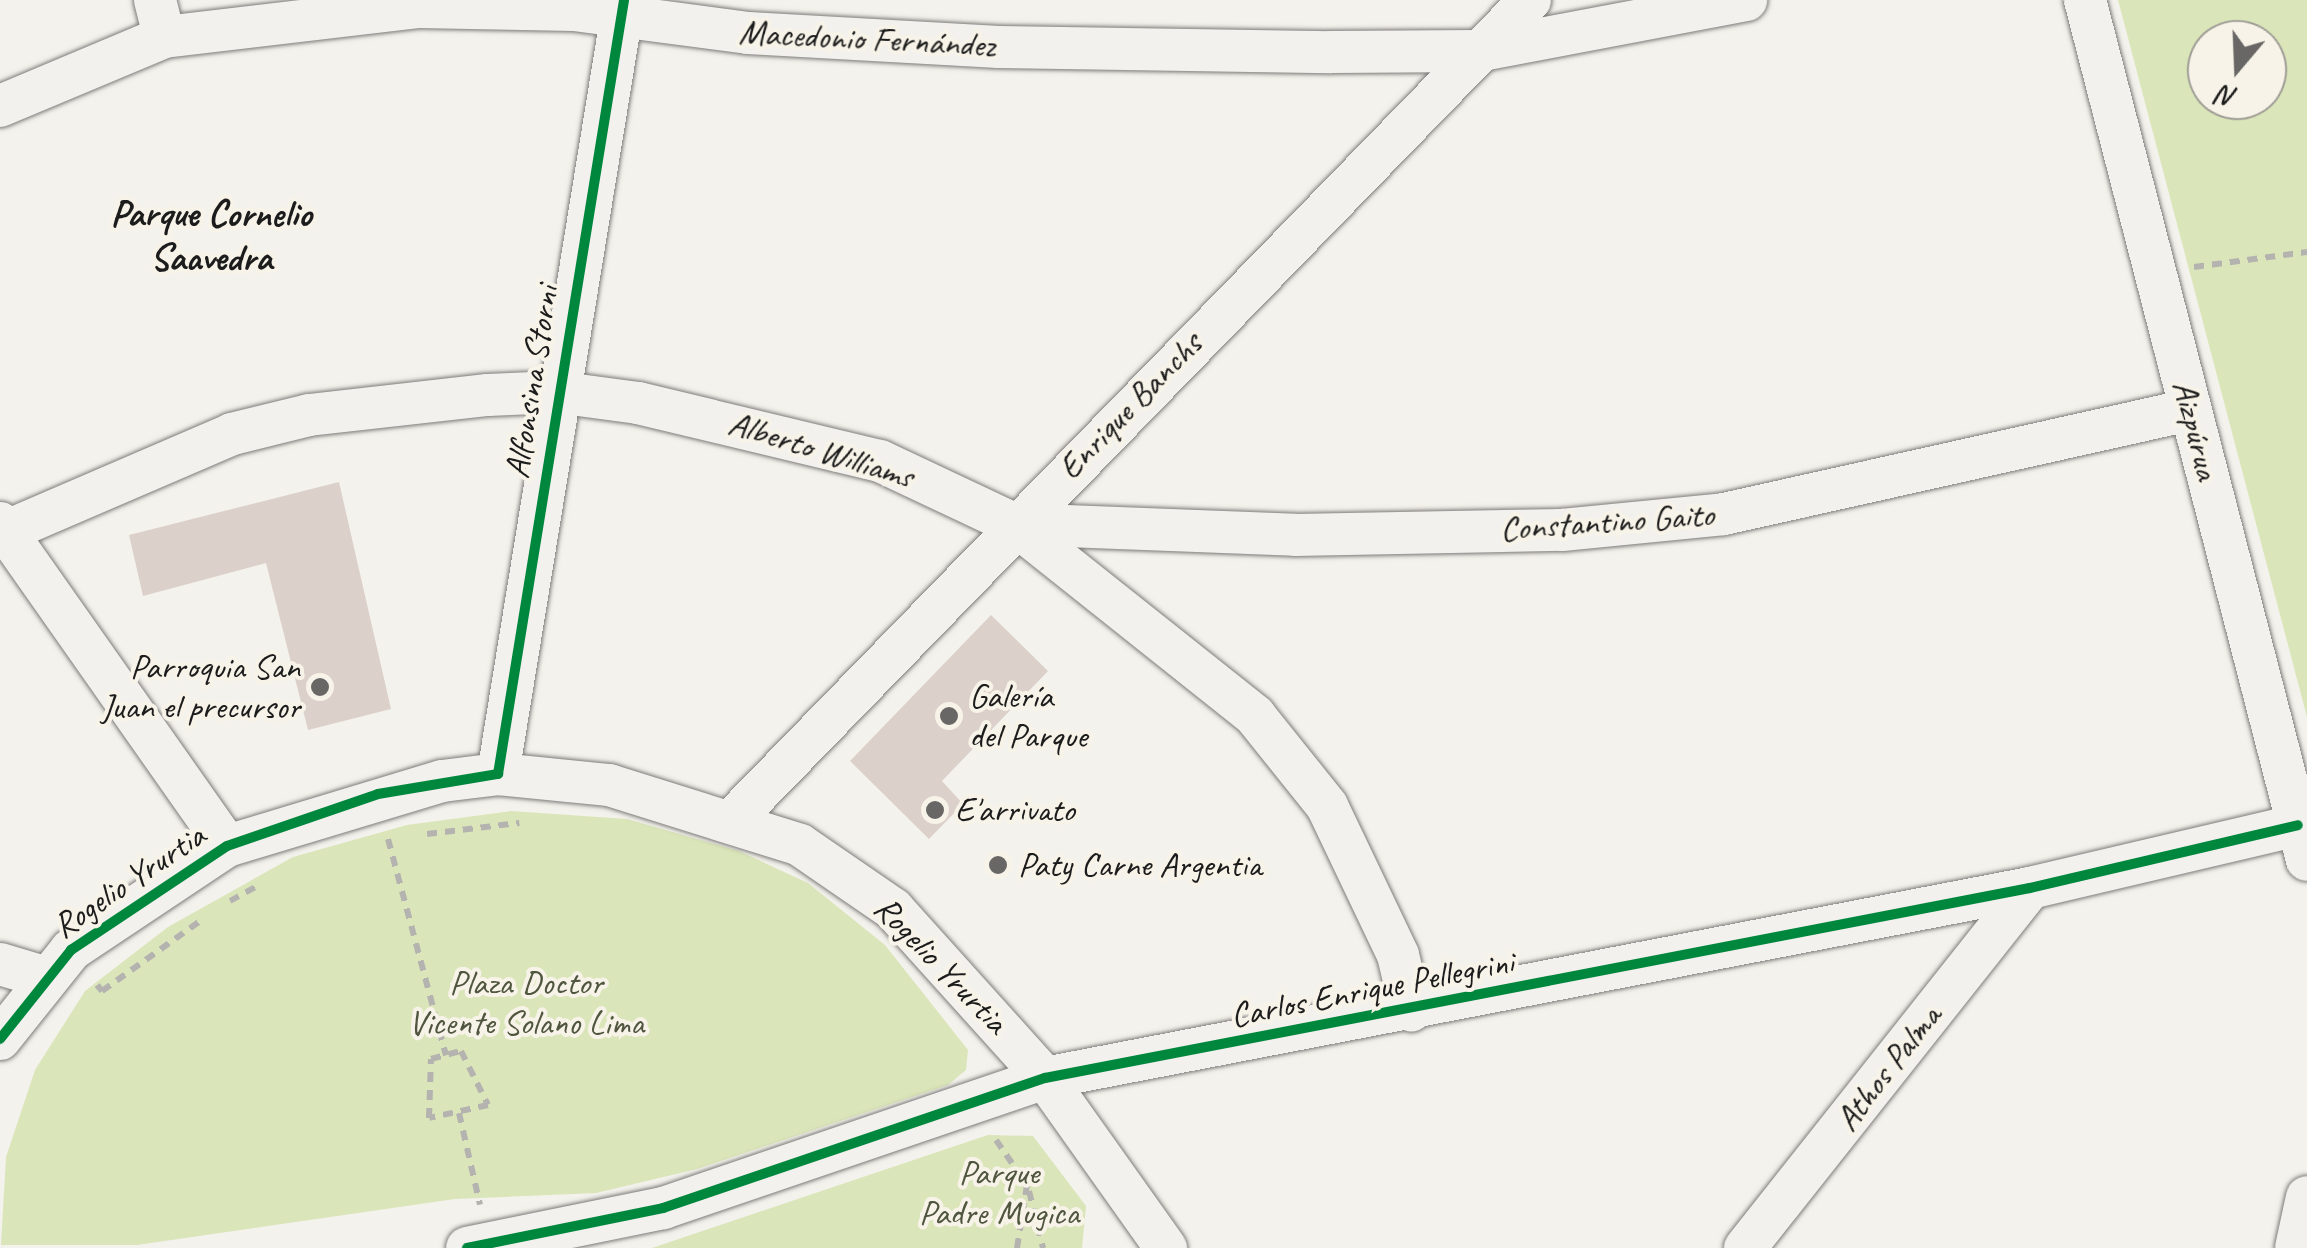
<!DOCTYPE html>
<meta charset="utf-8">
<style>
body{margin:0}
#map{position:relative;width:2307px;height:1248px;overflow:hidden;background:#f4f2ec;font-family:Caveat,sans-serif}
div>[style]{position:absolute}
.green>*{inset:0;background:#dae5b9}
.building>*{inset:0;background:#dcd0ca}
.path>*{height:6px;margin-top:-3px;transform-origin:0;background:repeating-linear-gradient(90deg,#b4b3b0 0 10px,transparent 0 18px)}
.roads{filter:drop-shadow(0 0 2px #7d7c7a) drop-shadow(0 0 2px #7d7c7a)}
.street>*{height:42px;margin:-21px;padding:0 21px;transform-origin:21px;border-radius:21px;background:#f2f1ed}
.cycleway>*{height:10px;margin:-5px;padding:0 5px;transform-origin:5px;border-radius:5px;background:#00873e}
.dots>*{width:28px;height:28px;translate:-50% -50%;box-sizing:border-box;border:5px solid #f7f3e8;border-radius:50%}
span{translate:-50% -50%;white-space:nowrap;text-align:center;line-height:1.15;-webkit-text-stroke:8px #f7f3e8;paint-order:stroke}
.street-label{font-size:35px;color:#1c1c1c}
.poi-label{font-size:35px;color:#1c1c1c}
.right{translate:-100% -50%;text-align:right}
.left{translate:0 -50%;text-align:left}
.park-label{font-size:35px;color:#4f553e}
.neighbourhood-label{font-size:38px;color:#1c1c1c;font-weight:700}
.north{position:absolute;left:2187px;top:20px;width:100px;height:100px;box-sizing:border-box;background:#f7f3e8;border:2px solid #9f9d96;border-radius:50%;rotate:199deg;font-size:28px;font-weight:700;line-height:40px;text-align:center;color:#1c1c1c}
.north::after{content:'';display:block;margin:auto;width:35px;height:45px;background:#686765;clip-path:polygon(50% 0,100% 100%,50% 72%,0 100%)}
</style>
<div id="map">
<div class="green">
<div style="clip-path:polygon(evenodd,2118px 0,2307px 0,2307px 717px,2118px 0,2207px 40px,2267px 40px,2267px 100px,2207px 100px,2207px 40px)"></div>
<div style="clip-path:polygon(511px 811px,627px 819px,739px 851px,808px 883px,885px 945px,968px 1050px,966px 1070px,948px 1085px,697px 1169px,596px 1193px,455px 1199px,137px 1245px,1px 1245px,6px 1157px,35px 1070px,85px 991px,168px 927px,293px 857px,407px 825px)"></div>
<div style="clip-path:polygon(988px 1135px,1033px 1136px,1086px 1206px,1082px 1248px,652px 1248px)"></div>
</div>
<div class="building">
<div style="clip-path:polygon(339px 482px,391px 709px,308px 730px,266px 563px,143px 596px,129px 535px)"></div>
<div style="clip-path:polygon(991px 615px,1048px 671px,942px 781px,963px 804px,929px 839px,850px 761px)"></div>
</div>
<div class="path">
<div style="left:2194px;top:267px;width:114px;rotate:-7.6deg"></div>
<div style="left:427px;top:834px;width:93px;rotate:-6.8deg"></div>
<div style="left:388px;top:839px;width:224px;rotate:75deg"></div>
<div style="left:230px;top:901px;width:33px;rotate:-29deg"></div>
<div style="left:97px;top:985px;width:8px;rotate:50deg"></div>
<div style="left:102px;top:991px;width:124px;rotate:-35.5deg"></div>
<div style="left:461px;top:1051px;width:60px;rotate:63.4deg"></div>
<div style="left:488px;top:1105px;width:60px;rotate:167.6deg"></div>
<div style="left:429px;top:1118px;width:59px;rotate:-88.1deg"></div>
<div style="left:431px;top:1059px;width:31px;rotate:-15deg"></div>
<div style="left:459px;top:1113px;width:94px;rotate:77.1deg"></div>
<div style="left:996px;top:1140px;width:55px;rotate:55.4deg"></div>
<div style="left:1027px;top:1185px;width:64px;rotate:99deg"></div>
<div style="left:1029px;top:1191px;width:59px;rotate:76.2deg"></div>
</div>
<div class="roads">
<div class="street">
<div style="left:155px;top:0;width:38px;rotate:76deg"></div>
<div style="left:2085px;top:0;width:888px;rotate:75.53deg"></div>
<div style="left:0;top:106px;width:178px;rotate:-22.8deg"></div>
<div style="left:164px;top:37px;width:257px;rotate:-6.7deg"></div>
<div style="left:419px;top:7px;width:155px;rotate:1.1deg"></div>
<div style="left:574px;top:10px;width:176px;rotate:7.5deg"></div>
<div style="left:748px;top:33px;width:251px;rotate:3.2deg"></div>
<div style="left:999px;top:47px;width:332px;rotate:0.9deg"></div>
<div style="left:1331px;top:52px;width:146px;rotate:-0.4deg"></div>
<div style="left:1477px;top:51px;width:274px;rotate:-10.7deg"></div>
<div style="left:0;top:523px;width:395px;rotate:54.9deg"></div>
<div style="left:1014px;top:524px;width:281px;rotate:2.2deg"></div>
<div style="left:1295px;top:535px;width:267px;rotate:-1.1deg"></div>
<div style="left:1562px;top:530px;width:163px;rotate:-5.6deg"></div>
<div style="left:1724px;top:514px;width:476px;rotate:-12.6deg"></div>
<div style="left:0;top:534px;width:253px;rotate:-23.3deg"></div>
<div style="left:232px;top:434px;width:79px;rotate:-13.9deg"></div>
<div style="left:309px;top:415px;width:180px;rotate:-6.4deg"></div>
<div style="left:488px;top:395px;width:68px;rotate:-2.5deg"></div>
<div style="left:556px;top:392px;width:83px;rotate:7.6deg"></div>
<div style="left:638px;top:403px;width:249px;rotate:13.5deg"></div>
<div style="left:880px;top:461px;width:148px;rotate:25.2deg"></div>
<div style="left:1014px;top:524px;width:308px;rotate:38.5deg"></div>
<div style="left:1255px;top:716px;width:115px;rotate:51.3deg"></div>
<div style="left:1327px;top:806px;width:165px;rotate:64.5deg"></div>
<div style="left:1398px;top:955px;width:57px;rotate:76.7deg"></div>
<div style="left:498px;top:774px;width:784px;rotate:-80.75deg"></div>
<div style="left:735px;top:817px;width:1140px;rotate:-45.78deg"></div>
<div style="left:0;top:964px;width:46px;rotate:16.5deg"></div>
<div style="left:0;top:1039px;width:114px;rotate:-51.4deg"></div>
<div style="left:71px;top:950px;width:187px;rotate:-33.7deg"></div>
<div style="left:227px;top:846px;width:225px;rotate:-16.8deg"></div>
<div style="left:442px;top:781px;width:56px;rotate:-7.1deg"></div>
<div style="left:498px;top:774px;width:112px;rotate:5.7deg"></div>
<div style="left:609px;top:785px;width:200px;rotate:17.4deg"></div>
<div style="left:800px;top:845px;width:113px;rotate:34.5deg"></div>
<div style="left:893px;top:909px;width:227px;rotate:48deg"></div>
<div style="left:1045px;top:1078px;width:209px;rotate:54.6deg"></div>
<div style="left:467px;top:1248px;width:200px;rotate:-11.5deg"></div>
<div style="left:663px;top:1208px;width:404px;rotate:-18.8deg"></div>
<div style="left:1045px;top:1078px;width:1003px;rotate:-10.92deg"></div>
<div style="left:2030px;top:888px;width:275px;rotate:-13.2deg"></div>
<div style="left:1745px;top:1248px;width:459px;rotate:-51.6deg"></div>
<div style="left:2296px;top:1248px;width:52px;rotate:-77.8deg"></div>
</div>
</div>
<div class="cycleway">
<div style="left:0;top:1039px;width:114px;rotate:-51.4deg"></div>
<div style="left:71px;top:950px;width:187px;rotate:-33.7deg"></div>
<div style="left:227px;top:846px;width:160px;rotate:-19deg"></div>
<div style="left:378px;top:794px;width:122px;rotate:-9.5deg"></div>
<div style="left:498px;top:774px;width:784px;rotate:-80.75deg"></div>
<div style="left:467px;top:1248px;width:200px;rotate:-11.5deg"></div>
<div style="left:663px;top:1208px;width:404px;rotate:-18.8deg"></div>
<div style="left:1045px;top:1078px;width:1003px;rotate:-10.92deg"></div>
<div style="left:2030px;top:888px;width:275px;rotate:-13.2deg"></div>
</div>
<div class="dots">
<div style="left:320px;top:687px;background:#686765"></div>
<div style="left:949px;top:716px;background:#686765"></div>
<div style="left:935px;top:810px;background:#686765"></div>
<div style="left:998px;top:865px;background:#686765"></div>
</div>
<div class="street-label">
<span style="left:867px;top:39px;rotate:3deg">Macedonio Fernández</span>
<span style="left:532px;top:382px;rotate:-81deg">Alfonsina Storni</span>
<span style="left:1130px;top:406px;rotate:-46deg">Enrique Banchs</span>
<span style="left:2196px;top:430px;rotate:76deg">Aizpúrua</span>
<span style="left:821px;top:450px;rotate:17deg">Alberto Williams</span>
<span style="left:1607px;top:522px;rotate:-4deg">Constantino Gaito</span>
<span style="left:129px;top:881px;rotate:-34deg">Rogelio Yrurtia</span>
<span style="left:941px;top:965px;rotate:46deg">Rogelio Yrurtia</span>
<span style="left:1372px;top:989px;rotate:-11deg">Carlos Enrique Pellegrini</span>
<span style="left:1888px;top:1068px;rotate:-52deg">Athos Palma</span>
</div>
<div class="poi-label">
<span class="right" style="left:300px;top:687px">Parroquia San<br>Juan el precursor</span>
<span class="left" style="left:969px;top:716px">Galería<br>del Parque</span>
<span class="left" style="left:955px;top:810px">E'arrivato</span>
<span class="left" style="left:1018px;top:865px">Paty Carne Argentia</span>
</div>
<div class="park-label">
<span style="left:526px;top:1003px">Plaza Doctor<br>Vicente Solano Lima</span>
<span style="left:999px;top:1193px">Parque<br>Padre Mugica</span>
</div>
<div class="neighbourhood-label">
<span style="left:211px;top:236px">Parque Cornelio<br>Saavedra</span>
</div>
<div class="north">N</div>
</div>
